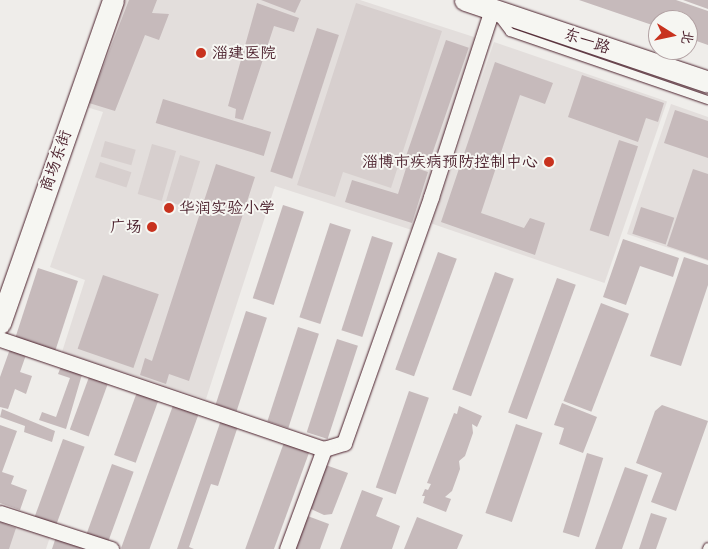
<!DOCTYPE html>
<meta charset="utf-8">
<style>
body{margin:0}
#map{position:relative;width:708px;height:549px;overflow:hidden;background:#efedea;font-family:Itim,"LXGW WenKai TC",sans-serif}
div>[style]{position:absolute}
.built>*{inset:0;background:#e3dedc;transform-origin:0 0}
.green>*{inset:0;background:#d7cfce;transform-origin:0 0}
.building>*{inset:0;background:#c6babb;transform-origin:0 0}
.roads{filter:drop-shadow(0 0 1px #4a1f2b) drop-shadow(0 0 1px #4a1f2b)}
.lane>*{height:8px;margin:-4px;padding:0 4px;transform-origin:4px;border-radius:4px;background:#f6f6f2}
.street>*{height:15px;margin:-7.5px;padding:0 7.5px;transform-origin:7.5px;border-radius:7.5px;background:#f6f6f2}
.secondary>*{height:21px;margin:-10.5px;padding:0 10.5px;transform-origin:10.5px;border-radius:10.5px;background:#f6f6f2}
.dots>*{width:14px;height:14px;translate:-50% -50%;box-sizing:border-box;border:2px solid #f6f6f2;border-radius:50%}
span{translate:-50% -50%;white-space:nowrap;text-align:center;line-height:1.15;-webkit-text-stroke:4px #f6f6f2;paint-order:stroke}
.street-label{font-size:16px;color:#4a1f2b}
.poi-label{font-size:16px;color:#4a1f2b}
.left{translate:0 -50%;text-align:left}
.right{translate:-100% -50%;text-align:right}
.north{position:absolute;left:648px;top:10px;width:50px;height:50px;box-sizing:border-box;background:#f6f6f2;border:1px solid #b1a0a2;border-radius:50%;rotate:100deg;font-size:14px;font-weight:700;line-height:20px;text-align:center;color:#4a1f2b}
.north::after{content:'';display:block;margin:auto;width:18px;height:22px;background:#c8321e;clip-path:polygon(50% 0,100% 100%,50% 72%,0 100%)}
</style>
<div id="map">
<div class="built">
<div style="clip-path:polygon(121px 0,360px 0,477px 38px,415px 231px,275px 186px,206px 399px,62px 352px,85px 280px,50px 267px,103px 112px,83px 106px)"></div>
<div style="left:494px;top:42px;width:183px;height:192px;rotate:19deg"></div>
<div style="clip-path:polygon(671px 104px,708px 117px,708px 261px,627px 234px)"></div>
<div style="clip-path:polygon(0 516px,51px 534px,46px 549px,0 549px)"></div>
</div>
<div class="green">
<div style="clip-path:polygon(356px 3px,442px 31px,391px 188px,343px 172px,335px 197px,297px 185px)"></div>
<div style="left:105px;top:141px;width:32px;height:16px;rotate:16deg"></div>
<div style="left:152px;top:144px;width:25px;height:52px;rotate:16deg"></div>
<div style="left:180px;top:155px;width:21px;height:48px;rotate:17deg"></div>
<div style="left:100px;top:162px;width:33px;height:16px;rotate:18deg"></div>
</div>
<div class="building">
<div style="clip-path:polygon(129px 0,157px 0,152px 13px,169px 14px,159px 40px,145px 35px,115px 111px,89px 103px)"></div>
<div style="clip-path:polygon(261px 0,301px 0,295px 13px)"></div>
<div style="clip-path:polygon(579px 0,676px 0,708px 11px,708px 45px,688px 38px,688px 20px,658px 20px,658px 27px)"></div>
<div style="clip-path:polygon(683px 0,708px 0,708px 9px)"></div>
<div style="clip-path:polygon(257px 3px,299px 18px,294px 32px,274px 26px,243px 120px,235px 118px,236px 109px,228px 106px)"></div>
<div style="left:317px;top:28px;width:23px;height:151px;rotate:18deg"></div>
<div style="left:446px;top:40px;width:24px;height:125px;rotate:19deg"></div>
<div style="clip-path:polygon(495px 62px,553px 83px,545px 104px,520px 95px,481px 213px,524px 228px,530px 218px,545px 223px,535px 255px,441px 222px)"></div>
<div style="clip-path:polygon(582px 75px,664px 103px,658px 122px,646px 118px,638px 142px,568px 117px)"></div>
<div style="left:163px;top:99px;width:113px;height:25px;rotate:17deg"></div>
<div style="clip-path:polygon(675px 110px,708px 121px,708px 158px,664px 143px)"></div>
<div style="left:619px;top:140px;width:20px;height:95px;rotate:18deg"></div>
<div style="clip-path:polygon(216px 164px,255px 177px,189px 381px,169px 374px,166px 384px,140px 375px,145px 358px,152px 361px)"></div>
<div style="clip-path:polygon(407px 165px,428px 172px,412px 223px,345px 202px,352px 180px,398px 194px)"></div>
<div style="clip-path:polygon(693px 169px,708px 174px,708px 260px,667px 246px)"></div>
<div style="left:283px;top:205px;width:22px;height:98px;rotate:18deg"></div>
<div style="left:641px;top:207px;width:35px;height:28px;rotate:18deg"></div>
<div style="left:330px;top:223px;width:22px;height:99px;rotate:18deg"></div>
<div style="left:372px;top:236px;width:22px;height:99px;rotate:18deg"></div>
<div style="clip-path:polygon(623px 239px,679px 258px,673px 277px,640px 266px,626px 305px,603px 297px)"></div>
<div style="left:438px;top:252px;width:20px;height:125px;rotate:20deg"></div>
<div style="clip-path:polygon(684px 257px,708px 265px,708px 285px,681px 366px,650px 356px)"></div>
<div style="left:38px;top:268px;width:42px;height:76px;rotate:18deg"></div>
<div style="left:495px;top:272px;width:20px;height:125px;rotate:20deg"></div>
<div style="left:103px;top:275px;width:59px;height:78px;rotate:19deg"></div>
<div style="left:557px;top:278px;width:20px;height:143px;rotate:20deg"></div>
<div style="left:601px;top:303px;width:30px;height:105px;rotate:21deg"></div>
<div style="left:246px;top:311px;width:22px;height:98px;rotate:18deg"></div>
<div style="left:298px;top:327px;width:22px;height:99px;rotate:18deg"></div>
<div style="left:337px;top:339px;width:22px;height:98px;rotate:18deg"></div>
<div style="clip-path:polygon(10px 349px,26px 355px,20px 372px,32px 376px,26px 394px,15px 389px,8px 409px,0 407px,0 377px)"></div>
<div style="clip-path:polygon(62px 364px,83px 371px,66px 429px,39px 420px,42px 412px,56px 417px,70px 378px,58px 374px)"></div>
<div style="left:89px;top:377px;width:20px;height:56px;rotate:20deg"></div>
<div style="left:409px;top:391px;width:21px;height:102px;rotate:19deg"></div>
<div style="left:137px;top:392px;width:23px;height:67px;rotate:20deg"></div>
<div style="left:175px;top:400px;width:27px;height:158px;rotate:20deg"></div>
<div style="clip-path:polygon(562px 403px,597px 417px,583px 453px,559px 444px,564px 428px,554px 425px)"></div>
<div style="clip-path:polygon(662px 405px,708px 421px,676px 511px,651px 502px,662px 473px,636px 463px,655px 411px)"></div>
<div style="clip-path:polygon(459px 406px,482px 416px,477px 427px,472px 424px,473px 433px,465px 456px,459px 461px,460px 469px,452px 491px,445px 497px,451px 499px,446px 512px,423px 503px,425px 496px,422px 496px,425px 489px,428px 490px,431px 484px,427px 483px,454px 413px,457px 414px)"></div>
<div style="clip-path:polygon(2px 409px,55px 431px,52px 442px,24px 432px,25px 426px,0 417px)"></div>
<div style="clip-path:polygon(221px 420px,238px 426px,218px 486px,211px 484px,189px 547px,194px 549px,177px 549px)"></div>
<div style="left:516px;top:424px;width:28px;height:94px;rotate:19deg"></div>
<div style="clip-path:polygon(0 425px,17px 431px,2px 472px,14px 476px,11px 484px,27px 490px,20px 510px,0 503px)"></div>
<div style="left:286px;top:437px;width:27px;height:119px;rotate:20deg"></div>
<div style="left:63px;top:439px;width:23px;height:85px;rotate:20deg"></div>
<div style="left:587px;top:453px;width:17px;height:83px;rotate:17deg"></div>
<div style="left:112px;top:464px;width:23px;height:79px;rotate:20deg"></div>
<div style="clip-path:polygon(323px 464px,348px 473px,332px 514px,324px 515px,311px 509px,310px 500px)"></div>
<div style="clip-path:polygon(625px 467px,648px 475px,622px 549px,595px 549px)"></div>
<div style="clip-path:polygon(362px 490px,383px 498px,376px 516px,400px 526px,392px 549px,340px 549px)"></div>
<div style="clip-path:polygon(651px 513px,667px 518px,656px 549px,639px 549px)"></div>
<div style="clip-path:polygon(305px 515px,329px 524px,320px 549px,293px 549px)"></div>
<div style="clip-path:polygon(417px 517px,463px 535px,457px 549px,404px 549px)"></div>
<div style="clip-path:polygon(0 522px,16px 528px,9px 549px,0 549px)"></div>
<div style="clip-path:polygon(56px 537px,86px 547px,85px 549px,52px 549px)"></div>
</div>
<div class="roads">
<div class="lane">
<div style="left:498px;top:16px;width:20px;rotate:53deg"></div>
<div style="left:510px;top:32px;width:209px;rotate:19deg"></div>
<div style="left:707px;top:549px;width:2px;rotate:-63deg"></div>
</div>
<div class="street">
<div style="left:0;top:339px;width:342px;rotate:18.8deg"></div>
<div style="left:324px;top:449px;width:21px;rotate:-17deg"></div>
<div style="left:344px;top:443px;width:261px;rotate:-70.5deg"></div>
<div style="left:431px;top:197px;width:198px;rotate:-72deg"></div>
<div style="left:0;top:513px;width:117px;rotate:18deg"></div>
<div style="left:287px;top:549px;width:107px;rotate:-69.7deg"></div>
</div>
<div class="secondary">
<div style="left:465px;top:0;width:256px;rotate:18.6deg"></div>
<div style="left:0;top:323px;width:342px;rotate:-70.7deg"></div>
</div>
</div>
<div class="dots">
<div style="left:201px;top:53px;background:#c8321e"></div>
<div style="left:549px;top:162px;background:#c8321e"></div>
<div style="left:169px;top:208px;background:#c8321e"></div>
<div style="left:152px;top:227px;background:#c8321e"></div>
</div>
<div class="street-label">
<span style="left:587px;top:41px;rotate:19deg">东一路</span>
<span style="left:56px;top:161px;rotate:-71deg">商场东街</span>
</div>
<div class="poi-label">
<span class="left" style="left:212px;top:53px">淄建医院</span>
<span class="right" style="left:538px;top:162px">淄博市疾病预防控制中心</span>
<span class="left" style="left:179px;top:208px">华润实验小学</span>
<span class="right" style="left:142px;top:227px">广场</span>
</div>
<div class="north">北</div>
</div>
